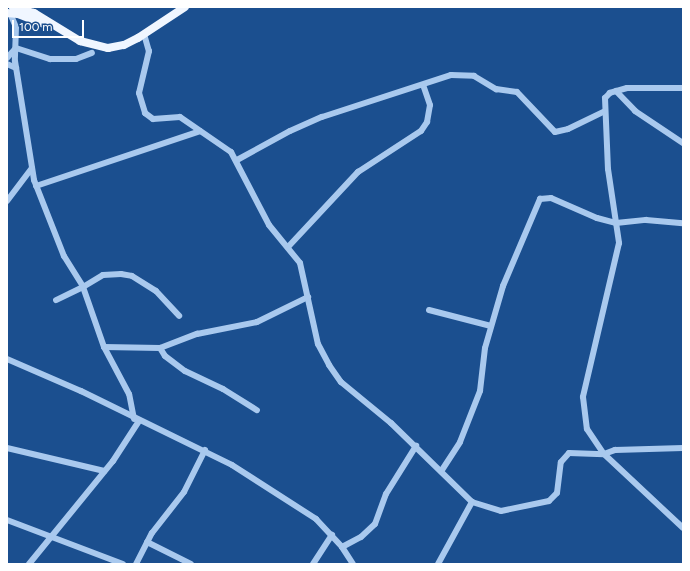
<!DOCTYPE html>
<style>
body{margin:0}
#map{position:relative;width:690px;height:571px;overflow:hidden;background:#1b4f8f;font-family:Figtree,sans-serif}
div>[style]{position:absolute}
.minor>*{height:6px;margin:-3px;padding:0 3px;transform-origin:3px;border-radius:3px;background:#a9c9ee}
.major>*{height:8px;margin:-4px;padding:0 4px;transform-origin:4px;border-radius:4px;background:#f0f6ff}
span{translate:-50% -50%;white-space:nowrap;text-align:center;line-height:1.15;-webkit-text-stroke:3.5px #1b4f8f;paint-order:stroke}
.frame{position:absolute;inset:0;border:8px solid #fff;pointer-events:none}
.scale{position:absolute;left:12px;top:20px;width:72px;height:18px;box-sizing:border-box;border:2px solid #fff;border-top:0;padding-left:5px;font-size:12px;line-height:14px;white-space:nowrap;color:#fff;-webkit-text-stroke:3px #1b4f8f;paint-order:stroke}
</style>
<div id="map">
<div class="minor">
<div style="left:10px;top:13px;width:15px;rotate:67deg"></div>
<div style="left:16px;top:27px;width:34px;rotate:92deg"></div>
<div style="left:15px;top:61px;width:121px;rotate:80.9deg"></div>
<div style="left:34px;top:180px;width:82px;rotate:68.5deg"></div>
<div style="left:64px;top:256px;width:36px;rotate:58deg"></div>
<div style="left:83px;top:287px;width:30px;rotate:154deg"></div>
<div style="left:144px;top:34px;width:18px;rotate:74deg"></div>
<div style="left:149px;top:51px;width:43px;rotate:103.4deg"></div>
<div style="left:139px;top:93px;width:21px;rotate:73deg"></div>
<div style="left:145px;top:113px;width:10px;rotate:37deg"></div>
<div style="left:153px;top:119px;width:27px;rotate:-4deg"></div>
<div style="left:180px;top:117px;width:62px;rotate:34.5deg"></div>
<div style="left:231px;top:152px;width:82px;rotate:62.5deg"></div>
<div style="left:269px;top:225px;width:49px;rotate:50.8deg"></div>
<div style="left:300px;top:263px;width:83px;rotate:77.5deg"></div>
<div style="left:318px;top:344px;width:24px;rotate:62deg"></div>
<div style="left:329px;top:365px;width:21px;rotate:55deg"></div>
<div style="left:341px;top:382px;width:65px;rotate:39.4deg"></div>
<div style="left:391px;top:423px;width:113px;rotate:44.3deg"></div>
<div style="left:472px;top:502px;width:30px;rotate:17deg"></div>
<div style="left:501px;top:511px;width:49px;rotate:-11.8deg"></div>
<div style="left:549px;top:501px;width:11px;rotate:-45deg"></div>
<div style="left:557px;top:493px;width:31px;rotate:-83deg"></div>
<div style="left:561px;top:462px;width:12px;rotate:-48deg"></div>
<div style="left:569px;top:453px;width:35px;rotate:2deg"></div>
<div style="left:604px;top:454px;width:12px;rotate:-20deg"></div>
<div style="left:615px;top:450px;width:68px;rotate:-1.7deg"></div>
<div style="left:7px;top:58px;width:13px;rotate:-48deg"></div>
<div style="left:16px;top:48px;width:36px;rotate:18deg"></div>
<div style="left:50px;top:59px;width:26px"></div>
<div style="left:76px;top:59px;width:17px;rotate:-21deg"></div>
<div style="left:7px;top:64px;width:10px;rotate:24deg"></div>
<div style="left:683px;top:88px;width:56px;rotate:180deg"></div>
<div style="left:627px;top:88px;width:18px;rotate:164deg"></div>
<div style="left:610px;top:93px;width:7px;rotate:135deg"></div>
<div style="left:605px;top:98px;width:71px;rotate:87.6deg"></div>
<div style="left:608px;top:169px;width:75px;rotate:81.5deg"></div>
<div style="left:619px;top:243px;width:158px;rotate:103.2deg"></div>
<div style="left:583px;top:397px;width:32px;rotate:83deg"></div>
<div style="left:587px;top:429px;width:30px;rotate:56deg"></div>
<div style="left:604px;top:454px;width:108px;rotate:43.1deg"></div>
<div style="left:616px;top:91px;width:28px;rotate:46deg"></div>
<div style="left:635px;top:111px;width:58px;rotate:33.7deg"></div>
<div style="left:237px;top:160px;width:60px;rotate:-28.7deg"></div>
<div style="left:290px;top:131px;width:35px;rotate:-24deg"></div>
<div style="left:322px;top:117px;width:136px;rotate:-18deg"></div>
<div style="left:451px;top:75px;width:23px;rotate:2deg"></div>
<div style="left:474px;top:76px;width:26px;rotate:31deg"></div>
<div style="left:496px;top:89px;width:21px;rotate:8deg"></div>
<div style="left:517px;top:92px;width:55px;rotate:46.5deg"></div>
<div style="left:555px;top:132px;width:13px;rotate:-13deg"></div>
<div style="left:568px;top:129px;width:41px;rotate:-25.9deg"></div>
<div style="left:36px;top:186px;width:173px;rotate:-18.5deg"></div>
<div style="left:7px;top:201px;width:41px;rotate:-52.9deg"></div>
<div style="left:288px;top:247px;width:103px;rotate:-47deg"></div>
<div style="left:358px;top:172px;width:75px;rotate:-33.1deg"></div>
<div style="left:421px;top:131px;width:11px;rotate:-56deg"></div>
<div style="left:427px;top:122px;width:17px;rotate:-80deg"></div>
<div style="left:430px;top:105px;width:21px;rotate:-109deg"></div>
<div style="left:429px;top:310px;width:64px;rotate:14.5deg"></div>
<div style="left:104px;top:347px;width:56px;rotate:1deg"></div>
<div style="left:160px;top:348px;width:9px;rotate:58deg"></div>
<div style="left:165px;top:356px;width:25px;rotate:37deg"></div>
<div style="left:185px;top:371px;width:42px;rotate:25.3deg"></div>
<div style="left:223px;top:389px;width:40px;rotate:32deg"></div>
<div style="left:160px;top:348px;width:40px;rotate:-21deg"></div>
<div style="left:197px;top:334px;width:61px;rotate:-11.3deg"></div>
<div style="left:257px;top:322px;width:57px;rotate:-26.1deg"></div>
<div style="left:7px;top:359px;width:81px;rotate:23.4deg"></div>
<div style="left:81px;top:391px;width:168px;rotate:26.1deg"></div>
<div style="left:232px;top:465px;width:100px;rotate:32.7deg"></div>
<div style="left:316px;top:519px;width:38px;rotate:47deg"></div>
<div style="left:342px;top:547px;width:20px;rotate:57deg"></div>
<div style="left:134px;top:419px;width:25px;rotate:-101deg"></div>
<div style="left:129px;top:394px;width:53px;rotate:-118deg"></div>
<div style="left:104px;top:347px;width:64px;rotate:-109.3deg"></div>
<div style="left:83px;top:287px;width:23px;rotate:-31deg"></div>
<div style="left:103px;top:275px;width:18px;rotate:-3deg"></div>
<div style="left:121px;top:274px;width:11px;rotate:10deg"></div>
<div style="left:132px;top:276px;width:28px;rotate:32deg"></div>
<div style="left:156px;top:291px;width:34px;rotate:47deg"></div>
<div style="left:7px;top:448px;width:100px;rotate:13.3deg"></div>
<div style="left:442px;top:470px;width:33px;rotate:-57deg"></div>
<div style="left:460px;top:442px;width:55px;rotate:-68.6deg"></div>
<div style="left:480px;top:391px;width:43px;rotate:-83.4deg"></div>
<div style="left:485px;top:348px;width:65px;rotate:-73.8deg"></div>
<div style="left:503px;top:286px;width:95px;rotate:-67deg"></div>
<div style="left:540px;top:199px;width:11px;rotate:-5deg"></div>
<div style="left:551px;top:198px;width:50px;rotate:23.5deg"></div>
<div style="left:597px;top:218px;width:20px;rotate:15deg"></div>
<div style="left:616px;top:223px;width:30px;rotate:-6deg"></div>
<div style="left:646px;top:220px;width:37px;rotate:5deg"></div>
<div style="left:7px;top:520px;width:124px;rotate:20.8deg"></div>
<div style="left:147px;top:542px;width:49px;rotate:26.6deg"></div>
<div style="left:342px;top:547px;width:21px;rotate:-28deg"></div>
<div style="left:361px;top:537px;width:19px;rotate:-43deg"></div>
<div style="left:375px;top:524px;width:32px;rotate:-70deg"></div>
<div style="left:386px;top:494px;width:57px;rotate:-58deg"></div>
<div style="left:29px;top:564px;width:133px;rotate:-50.8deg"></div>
<div style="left:113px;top:461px;width:48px;rotate:-57deg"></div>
<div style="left:136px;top:564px;width:35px;rotate:-63deg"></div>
<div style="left:152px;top:533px;width:52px;rotate:-52deg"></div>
<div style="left:184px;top:492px;width:47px;rotate:-63.4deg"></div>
<div style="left:313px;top:564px;width:35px;rotate:-57deg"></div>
<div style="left:438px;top:564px;width:71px;rotate:-61.3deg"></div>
</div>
<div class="major">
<div style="left:13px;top:7px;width:22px;rotate:16deg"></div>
<div style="left:34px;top:13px;width:54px;rotate:31.3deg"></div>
<div style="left:80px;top:41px;width:29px;rotate:14deg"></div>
<div style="left:108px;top:48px;width:16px;rotate:-11deg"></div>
<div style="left:124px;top:45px;width:16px;rotate:-27deg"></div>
<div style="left:138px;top:38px;width:56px;rotate:-33.4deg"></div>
<div style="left:7px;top:13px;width:11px;rotate:5deg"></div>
<div style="left:18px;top:14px;width:30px;rotate:21deg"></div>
</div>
<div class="frame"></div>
<div class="scale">100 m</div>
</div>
